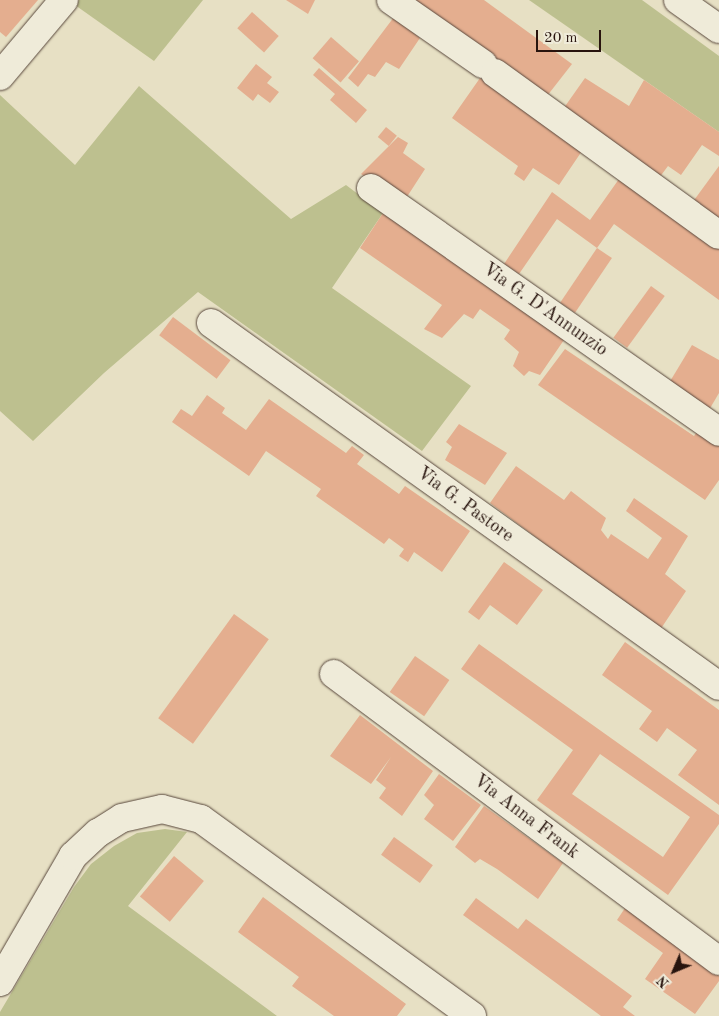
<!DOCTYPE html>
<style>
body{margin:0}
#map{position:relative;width:719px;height:1016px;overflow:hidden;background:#e7e0c4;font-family:"Old Standard TT",serif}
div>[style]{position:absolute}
.green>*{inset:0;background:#bdc08f}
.building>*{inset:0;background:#e4ae8f;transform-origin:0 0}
.roads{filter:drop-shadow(0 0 1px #58473c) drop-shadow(0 0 1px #58473c)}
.minor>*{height:28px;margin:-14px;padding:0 14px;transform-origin:14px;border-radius:14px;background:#efebd9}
span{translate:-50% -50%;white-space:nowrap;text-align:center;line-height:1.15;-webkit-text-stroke:4px #efebd9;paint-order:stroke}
.street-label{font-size:18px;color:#28140e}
.north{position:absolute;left:649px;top:946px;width:50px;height:50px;-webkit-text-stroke:4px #efebd9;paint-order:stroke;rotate:225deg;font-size:14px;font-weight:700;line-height:20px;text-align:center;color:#28140e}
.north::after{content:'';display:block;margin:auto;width:18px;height:22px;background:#28140e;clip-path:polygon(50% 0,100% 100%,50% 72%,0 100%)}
.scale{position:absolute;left:536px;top:30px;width:65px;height:22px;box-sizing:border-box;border:2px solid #28140e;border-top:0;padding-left:6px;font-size:15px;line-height:18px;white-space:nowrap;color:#28140e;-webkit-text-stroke:4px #efebd9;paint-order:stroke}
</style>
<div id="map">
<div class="green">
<div style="clip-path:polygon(79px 0,203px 0,154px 61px,75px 5px)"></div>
<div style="clip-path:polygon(529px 0,642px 0,719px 56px,719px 132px)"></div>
<div style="clip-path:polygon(139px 86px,291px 219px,346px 185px,383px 213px,332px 288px,471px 386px,422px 451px,198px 292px,104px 373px,33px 441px,0 411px,0 95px,75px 165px)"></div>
<div style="clip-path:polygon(165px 829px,187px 832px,128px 906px,277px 1016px,0 1016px,0 1012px,74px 887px,91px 864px,114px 846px,137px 833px)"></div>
</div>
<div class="building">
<div style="clip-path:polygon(0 0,38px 0,6px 37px,0 32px)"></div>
<div style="clip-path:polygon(286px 0,315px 0,308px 14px)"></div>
<div style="clip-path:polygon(410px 0,484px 0,572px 64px,547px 96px)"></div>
<div style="left:252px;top:12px;width:36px;height:22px;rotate:42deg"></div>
<div style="clip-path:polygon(394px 17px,420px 38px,399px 69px,386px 62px,375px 77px,368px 74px,358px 87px,348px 78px)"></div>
<div style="left:331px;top:37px;width:37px;height:28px;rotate:41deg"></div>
<div style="clip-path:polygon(256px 64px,272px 77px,267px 83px,279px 92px,270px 103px,258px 94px,253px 101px,237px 88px)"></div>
<div style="clip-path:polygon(319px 68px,367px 110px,356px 123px,330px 100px,335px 94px,313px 75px)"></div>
<div style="clip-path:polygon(480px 78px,584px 148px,559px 185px,533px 168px,524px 181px,514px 174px,518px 166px,452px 118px)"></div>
<div style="clip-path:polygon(585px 78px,629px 106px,644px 80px,719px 132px,719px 156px,702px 145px,681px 175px,668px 166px,659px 178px,561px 112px)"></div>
<div style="left:386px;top:127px;width:14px;height:13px;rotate:39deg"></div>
<div style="clip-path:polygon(398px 137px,408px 143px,403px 153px,425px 169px,403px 203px,361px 174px)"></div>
<div style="clip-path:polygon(719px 166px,719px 224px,692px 203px)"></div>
<div style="clip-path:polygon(619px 179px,719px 248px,719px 300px,614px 224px,597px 248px,557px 219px,519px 274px,504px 264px,552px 192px,590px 220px)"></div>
<div style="clip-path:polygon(383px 213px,566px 337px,540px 375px,529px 371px,524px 376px,513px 366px,519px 352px,504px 339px,510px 330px,480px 309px,473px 319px,464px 314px,442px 338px,424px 329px,442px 305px,360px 248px)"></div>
<div style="left:597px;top:248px;width:18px;height:66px;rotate:34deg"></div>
<div style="left:651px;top:286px;width:17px;height:64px;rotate:36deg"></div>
<div style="left:173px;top:317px;width:72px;height:23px;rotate:37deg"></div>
<div style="clip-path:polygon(692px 345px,719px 360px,719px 393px,709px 410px,669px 383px)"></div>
<div style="clip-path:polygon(565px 349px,694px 436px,699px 429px,719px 444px,719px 480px,705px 500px,538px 385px)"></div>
<div style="clip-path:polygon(207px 395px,225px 408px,222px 413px,246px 430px,269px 399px,346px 453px,352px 446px,364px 455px,357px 464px,399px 494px,405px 486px,470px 531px,442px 572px,414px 552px,408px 562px,399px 556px,404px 549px,389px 538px,384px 544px,316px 496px,321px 489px,266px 451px,249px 476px,172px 422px,181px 409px,192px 416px)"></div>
<div style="clip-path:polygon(459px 424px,507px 453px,485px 485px,445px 460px,452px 447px,446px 442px)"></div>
<div style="clip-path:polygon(516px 466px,564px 500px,571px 491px,606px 518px,601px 530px,608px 539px,611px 534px,648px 559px,662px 538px,626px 511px,634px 498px,688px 536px,665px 574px,686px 591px,660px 630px,490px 503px)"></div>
<div style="clip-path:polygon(504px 562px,543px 590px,517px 625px,490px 605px,479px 620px,468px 612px)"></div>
<div style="left:234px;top:614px;width:43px;height:129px;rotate:36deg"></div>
<div style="clip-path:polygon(625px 642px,719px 710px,719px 805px,678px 775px,697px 750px,667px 728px,657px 742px,639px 729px,652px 711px,602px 675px)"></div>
<div style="clip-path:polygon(evenodd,479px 644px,719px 815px,719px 824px,668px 895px,537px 800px,573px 750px,461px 669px,479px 644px,600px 754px,690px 817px,663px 857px,572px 794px,600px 754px)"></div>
<div style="left:415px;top:656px;width:42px;height:44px;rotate:35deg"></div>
<div style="clip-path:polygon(360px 715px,433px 771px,402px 816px,379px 798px,386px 788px,376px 780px,391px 757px,371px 784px,330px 756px)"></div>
<div style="clip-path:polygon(439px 774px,481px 805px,453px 841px,424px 819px,434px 805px,424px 795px)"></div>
<div style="clip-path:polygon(484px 806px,563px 863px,538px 899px,497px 869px,480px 859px,475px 863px,455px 847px)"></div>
<div style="left:394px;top:837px;width:48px;height:22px;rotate:36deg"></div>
<div style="left:174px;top:856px;width:39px;height:53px;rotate:40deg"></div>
<div style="clip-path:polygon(263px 897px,406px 1004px,397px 1016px,334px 1016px,292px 986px,299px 977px,238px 932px)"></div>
<div style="clip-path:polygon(476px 898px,518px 929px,526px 919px,632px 996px,623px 1007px,635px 1016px,601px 1016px,506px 946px,463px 915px)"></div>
<div style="clip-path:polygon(625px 908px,719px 976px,719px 981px,695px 1014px,645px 979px,663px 953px,617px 920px)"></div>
</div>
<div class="roads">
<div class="minor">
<div style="left:391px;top:0;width:112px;rotate:34.8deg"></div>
<div style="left:678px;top:0;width:50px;rotate:35.3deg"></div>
<div style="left:495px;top:73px;width:276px;rotate:35.9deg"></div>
<div style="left:0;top:76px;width:99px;rotate:-49.9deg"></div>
<div style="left:371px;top:188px;width:425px;rotate:35deg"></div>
<div style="left:211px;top:323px;width:624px;rotate:35.55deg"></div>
<div style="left:334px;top:674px;width:480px;rotate:36.7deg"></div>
<div style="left:0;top:982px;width:146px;rotate:-59.9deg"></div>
<div style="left:73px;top:856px;width:34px;rotate:-43deg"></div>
<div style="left:98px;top:833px;width:28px;rotate:-32deg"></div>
<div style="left:122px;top:818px;width:41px;rotate:-12.7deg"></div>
<div style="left:162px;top:809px;width:40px;rotate:14.4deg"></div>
<div style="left:201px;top:819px;width:335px;rotate:36deg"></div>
</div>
</div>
<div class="street-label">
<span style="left:545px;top:310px;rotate:35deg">Via G. D'Annunzio</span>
<span style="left:465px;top:505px;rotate:36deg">Via G. Pastore</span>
<span style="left:526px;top:817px;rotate:37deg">Via Anna Frank</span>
</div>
<div class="north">N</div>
<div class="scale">20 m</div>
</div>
